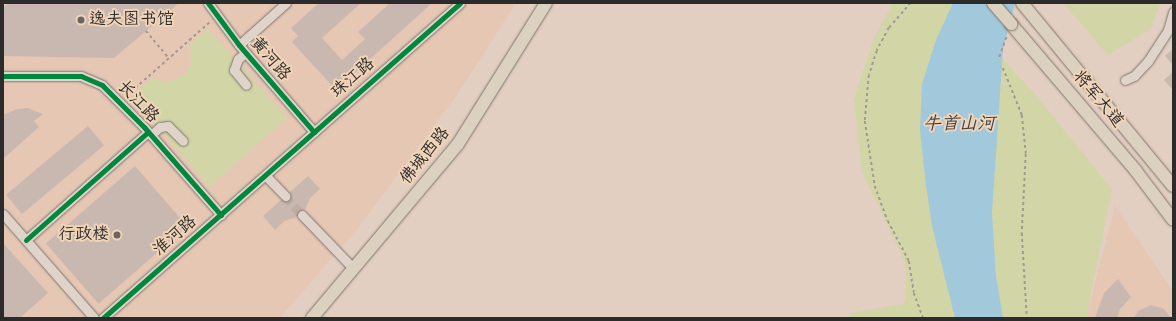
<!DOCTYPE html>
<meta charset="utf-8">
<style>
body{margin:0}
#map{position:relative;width:1176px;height:321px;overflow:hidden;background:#e3cfc1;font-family:"Indie Flower","LXGW WenKai TC",sans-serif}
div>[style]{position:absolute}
.built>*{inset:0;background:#e6c7b4}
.green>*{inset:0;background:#d2d5a6}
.water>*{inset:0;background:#a1c9db}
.building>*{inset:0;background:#c9b8af;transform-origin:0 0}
.minor-tunnel>*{height:9px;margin-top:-4.5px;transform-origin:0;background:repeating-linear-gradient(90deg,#beaea3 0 9px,transparent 0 13.5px)}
.path>*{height:1.5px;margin-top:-0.75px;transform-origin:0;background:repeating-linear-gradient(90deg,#a29a93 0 3px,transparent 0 6px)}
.roads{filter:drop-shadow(0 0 1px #7e756e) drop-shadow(0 0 1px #7e756e)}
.minor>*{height:9px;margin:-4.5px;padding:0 4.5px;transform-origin:4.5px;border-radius:4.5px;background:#dfd3ca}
.major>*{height:12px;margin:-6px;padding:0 6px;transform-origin:6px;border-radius:6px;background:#dcd1be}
.bridges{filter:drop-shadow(0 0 1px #7e756e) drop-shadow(0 0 1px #7e756e)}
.major-bridge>*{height:12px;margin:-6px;padding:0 6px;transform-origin:6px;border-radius:6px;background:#dcd1be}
.cycleway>*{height:5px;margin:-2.5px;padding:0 2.5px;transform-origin:2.5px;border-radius:2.5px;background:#00873e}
.dots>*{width:11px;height:11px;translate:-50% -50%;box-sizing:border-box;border:2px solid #f1d4b8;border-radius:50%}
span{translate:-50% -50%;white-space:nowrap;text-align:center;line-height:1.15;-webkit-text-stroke:4px #f1d4b8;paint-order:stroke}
.poi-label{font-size:17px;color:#2b2b2b}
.left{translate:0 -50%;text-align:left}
.right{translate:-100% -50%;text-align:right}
.street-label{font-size:17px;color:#2b2b2b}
.water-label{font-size:18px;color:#384247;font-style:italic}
.frame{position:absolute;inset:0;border:4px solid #2b2b2b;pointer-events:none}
</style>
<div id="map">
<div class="built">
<div style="clip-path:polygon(3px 3px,516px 3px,457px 95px,358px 228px,280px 318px,3px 318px)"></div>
<div style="clip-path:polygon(1115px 206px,1173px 291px,1173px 318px,1086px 318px)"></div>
</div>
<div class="green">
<div style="clip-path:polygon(893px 3px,952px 3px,1035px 94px,1112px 189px,1086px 318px,850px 318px,849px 313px,904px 304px,906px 294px,906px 264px,862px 172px,854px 99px,874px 38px)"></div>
<div style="clip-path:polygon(1063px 3px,1160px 3px,1151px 29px,1108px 55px)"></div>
<div style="clip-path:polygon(208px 29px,287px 118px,210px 187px,131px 97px,151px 79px,169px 82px,186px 74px,191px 63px,190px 44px)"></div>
</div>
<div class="water">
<div style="clip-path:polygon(953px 3px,1015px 3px,1003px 49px,992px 213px,996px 276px,1003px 318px,955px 318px,932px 226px,926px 186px,920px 130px,922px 84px,936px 40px)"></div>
</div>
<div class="building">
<div style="clip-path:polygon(9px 3px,179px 3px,114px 58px,3px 56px,3px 8px)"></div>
<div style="clip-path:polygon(319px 3px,361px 3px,322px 38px,342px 60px,365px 39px,358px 32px,390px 3px,432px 3px,336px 90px,292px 42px,298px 36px,291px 28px)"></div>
<div style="clip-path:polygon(1173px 49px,1173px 65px,1165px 56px)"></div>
<div style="clip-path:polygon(1173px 72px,1173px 90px,1164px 80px)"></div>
<div style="clip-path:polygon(28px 108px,43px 114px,34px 121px,39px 127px,3px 159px,3px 115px,17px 109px)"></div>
<div style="left:88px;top:126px;width:25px;height:107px;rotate:50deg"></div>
<div style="left:135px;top:166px;width:80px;height:118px;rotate:49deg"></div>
<div style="clip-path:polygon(308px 176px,320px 189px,310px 198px,305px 210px,298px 211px,297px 217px,284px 221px,275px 230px,263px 216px,281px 200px,289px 201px,290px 192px)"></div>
<div style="clip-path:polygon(3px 243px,48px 293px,20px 318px,3px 318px)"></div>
<div style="clip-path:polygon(1118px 279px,1131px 297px,1120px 309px,1117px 318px,1095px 318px,1104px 293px)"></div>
<div style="clip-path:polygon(1151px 305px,1164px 309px,1171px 318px,1134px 318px,1138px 311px)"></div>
</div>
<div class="minor-tunnel">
<div style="left:285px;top:196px;width:25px;rotate:48deg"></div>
</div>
<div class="path">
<div style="left:911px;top:3px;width:33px;rotate:131deg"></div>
<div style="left:889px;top:28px;width:26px;rotate:118deg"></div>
<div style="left:877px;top:51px;width:25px;rotate:108deg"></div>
<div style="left:869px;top:75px;width:46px;rotate:95deg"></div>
<div style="left:865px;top:121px;width:66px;rotate:81.3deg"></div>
<div style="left:875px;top:186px;width:37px;rotate:70deg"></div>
<div style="left:888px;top:221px;width:45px;rotate:62.3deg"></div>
<div style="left:909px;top:261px;width:32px;rotate:81deg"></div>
<div style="left:914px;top:293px;width:27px;rotate:70deg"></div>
<div style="left:146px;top:31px;width:35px;rotate:50deg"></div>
<div style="left:999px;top:57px;width:23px;rotate:-70deg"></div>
<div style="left:1003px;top:68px;width:51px;rotate:68deg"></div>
<div style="left:1022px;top:115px;width:39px;rotate:84deg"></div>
<div style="left:1026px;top:154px;width:79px;rotate:92.9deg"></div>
<div style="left:1022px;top:233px;width:85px;rotate:86.6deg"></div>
<div style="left:126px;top:96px;width:112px;rotate:-41.4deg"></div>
</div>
<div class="roads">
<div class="minor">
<div style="left:208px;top:3px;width:52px;rotate:53.6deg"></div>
<div style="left:239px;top:45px;width:115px;rotate:49.2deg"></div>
<div style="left:239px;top:45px;width:63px;rotate:-41.8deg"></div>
<div style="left:245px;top:53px;width:9px;rotate:139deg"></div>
<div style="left:238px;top:59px;width:12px;rotate:110deg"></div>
<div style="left:234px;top:70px;width:19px;rotate:51deg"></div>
<div style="left:3px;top:76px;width:78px"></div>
<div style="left:81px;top:76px;width:23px;rotate:23deg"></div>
<div style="left:102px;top:85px;width:59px;rotate:45deg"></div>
<div style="left:144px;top:127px;width:117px;rotate:48.8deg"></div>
<div style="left:1125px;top:80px;width:10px;rotate:-24deg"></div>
<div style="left:1134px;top:76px;width:21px;rotate:-47deg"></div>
<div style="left:1148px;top:61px;width:37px;rotate:-57deg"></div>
<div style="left:1168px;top:30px;width:19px;rotate:-74deg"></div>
<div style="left:151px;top:135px;width:12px;rotate:-42deg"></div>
<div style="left:160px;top:127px;width:8px;rotate:-7deg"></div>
<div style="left:168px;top:126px;width:21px;rotate:45deg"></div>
<div style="left:266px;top:176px;width:28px;rotate:46deg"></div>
<div style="left:3px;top:214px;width:138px;rotate:48.8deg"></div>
<div style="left:302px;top:215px;width:74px;rotate:46.1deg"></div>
<div style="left:26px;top:240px;width:163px;rotate:-41.5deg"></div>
<div style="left:103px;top:318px;width:476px;rotate:-41.4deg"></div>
</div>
<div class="major">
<div style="left:1022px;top:3px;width:237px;rotate:50.5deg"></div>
<div style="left:1011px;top:24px;width:193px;rotate:49.6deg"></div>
<div style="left:1136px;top:171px;width:61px;rotate:52.9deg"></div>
<div style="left:312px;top:318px;width:227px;rotate:-50deg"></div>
<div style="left:458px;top:144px;width:166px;rotate:-58deg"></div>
</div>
</div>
<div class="bridges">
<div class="major-bridge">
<div style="left:993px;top:3px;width:28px;rotate:49deg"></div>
</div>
</div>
<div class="cycleway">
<div style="left:208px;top:3px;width:52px;rotate:53.6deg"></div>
<div style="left:239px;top:45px;width:115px;rotate:49.2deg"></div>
<div style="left:3px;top:76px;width:78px"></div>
<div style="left:81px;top:76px;width:23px;rotate:23deg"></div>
<div style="left:102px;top:85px;width:59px;rotate:45deg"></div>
<div style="left:144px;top:127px;width:117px;rotate:48.8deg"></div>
<div style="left:26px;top:240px;width:163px;rotate:-41.5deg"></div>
<div style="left:103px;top:318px;width:476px;rotate:-41.4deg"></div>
</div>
<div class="dots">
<div style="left:81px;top:20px;background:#6b6460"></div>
<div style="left:117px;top:235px;background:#6b6460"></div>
</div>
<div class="poi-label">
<span class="left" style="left:89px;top:20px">逸夫图书馆</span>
<span class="right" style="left:109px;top:235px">行政楼</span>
</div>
<div class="street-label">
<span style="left:270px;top:59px;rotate:49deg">黄河路</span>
<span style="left:353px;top:78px;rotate:-41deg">珠江路</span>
<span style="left:1098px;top:99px;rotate:50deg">将军大道</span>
<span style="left:138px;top:102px;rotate:46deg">长江路</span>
<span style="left:425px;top:156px;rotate:-51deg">佛城西路</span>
<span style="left:175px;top:236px;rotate:-41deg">淮河路</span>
</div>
<div class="water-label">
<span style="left:959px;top:125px">牛首山河</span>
</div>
<div class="frame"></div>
</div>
